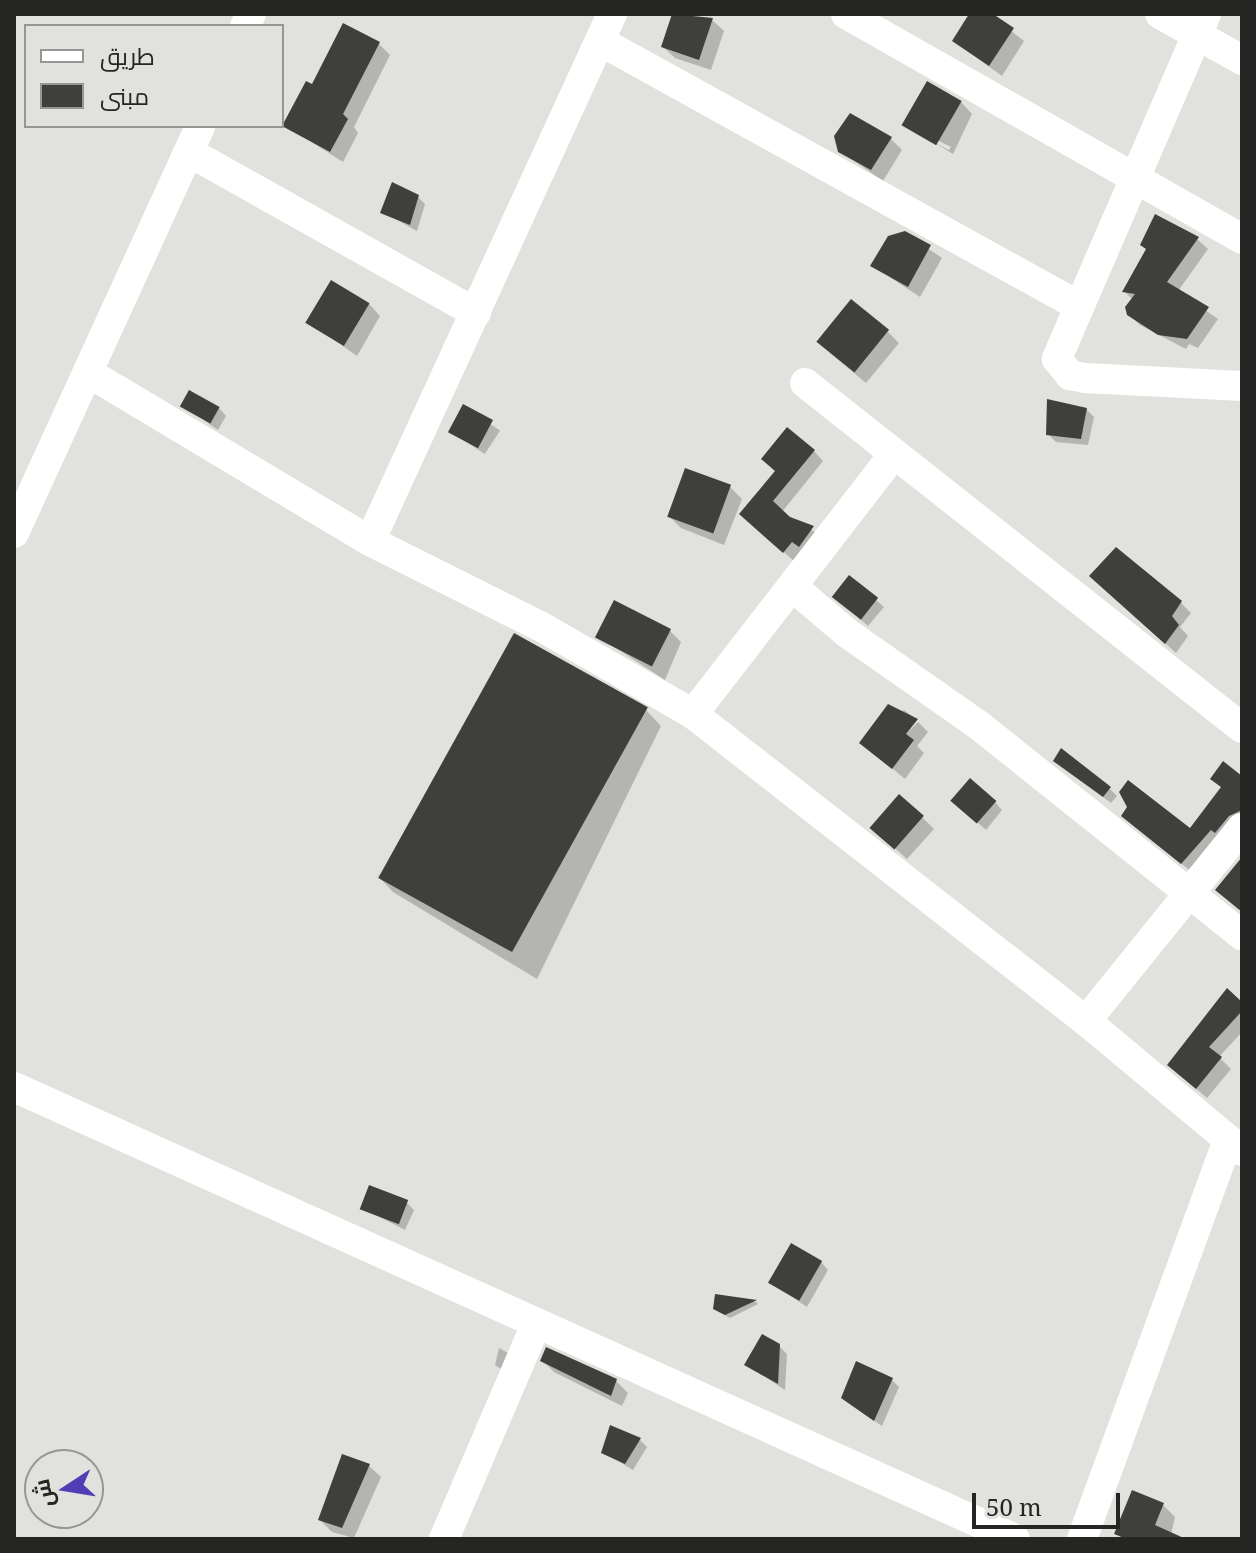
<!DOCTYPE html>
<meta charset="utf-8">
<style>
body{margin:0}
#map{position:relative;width:1256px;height:1553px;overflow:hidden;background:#e1e1dd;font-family:"Noto Serif",Cairo,serif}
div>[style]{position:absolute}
.shadow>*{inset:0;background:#0003;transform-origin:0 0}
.building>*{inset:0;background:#3f3f3c;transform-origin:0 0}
.minor>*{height:30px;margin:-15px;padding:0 15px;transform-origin:15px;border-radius:15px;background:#fff}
span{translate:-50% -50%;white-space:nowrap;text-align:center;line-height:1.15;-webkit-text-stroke:8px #e1e1dd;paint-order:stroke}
.frame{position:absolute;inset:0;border:16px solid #252523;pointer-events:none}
.legend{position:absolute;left:24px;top:24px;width:260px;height:104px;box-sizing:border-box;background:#e1e1dd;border:2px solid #969693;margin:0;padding:10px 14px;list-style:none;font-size:24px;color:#252523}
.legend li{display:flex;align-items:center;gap:16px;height:40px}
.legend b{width:40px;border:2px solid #969693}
.north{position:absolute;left:24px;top:1449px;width:80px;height:80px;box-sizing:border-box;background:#e1e1dd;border:2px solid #969693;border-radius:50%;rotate:258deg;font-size:22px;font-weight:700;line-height:32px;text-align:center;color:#252523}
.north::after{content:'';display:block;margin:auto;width:28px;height:36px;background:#503eb5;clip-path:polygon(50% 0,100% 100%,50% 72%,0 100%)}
.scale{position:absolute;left:972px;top:1493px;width:148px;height:36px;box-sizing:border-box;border:4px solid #252523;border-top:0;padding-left:10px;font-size:24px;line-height:28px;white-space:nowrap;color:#252523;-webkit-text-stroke:6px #e1e1dd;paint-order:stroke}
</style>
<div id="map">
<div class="shadow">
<div style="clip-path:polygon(674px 14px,712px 20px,724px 31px,711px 70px,675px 58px,663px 47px)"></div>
<div style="clip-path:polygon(972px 14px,989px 14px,1024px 41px,1002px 76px,954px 41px)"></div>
<div style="clip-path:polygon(379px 44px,390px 55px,354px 127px,358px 133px,343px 162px,285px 125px,313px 87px)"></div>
<div style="clip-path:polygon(evenodd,961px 102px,972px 114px,953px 154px,907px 126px,961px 102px,919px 131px,951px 147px,949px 150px,919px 135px,919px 131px)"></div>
<div style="clip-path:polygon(891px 139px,902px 150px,883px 181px,840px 151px)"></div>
<div style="clip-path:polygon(418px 197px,425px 204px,417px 231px,382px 212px)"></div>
<div style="clip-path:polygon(905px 233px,942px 258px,920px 297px,873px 266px)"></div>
<div style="clip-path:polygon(1197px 239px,1208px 249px,1178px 291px,1218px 319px,1198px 348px,1189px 344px,1186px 349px,1140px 325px,1128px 314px,1133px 300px,1125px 292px)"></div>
<div style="clip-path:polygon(369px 304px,380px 316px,357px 356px,309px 322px)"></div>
<div style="clip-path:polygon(887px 331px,899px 343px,866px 383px,830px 353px)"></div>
<div style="clip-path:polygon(1049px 402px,1086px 409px,1094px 417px,1088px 445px,1056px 442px,1048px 434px)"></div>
<div style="clip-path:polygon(183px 406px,219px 408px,226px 416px,218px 430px)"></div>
<div style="left:464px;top:407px;width:43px;height:28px;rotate:33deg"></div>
<div style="clip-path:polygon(814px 451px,823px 461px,782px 512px,823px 537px,794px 561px,751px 523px)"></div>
<div style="clip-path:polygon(730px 487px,742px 499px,724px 545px,681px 528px,669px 516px)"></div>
<div style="clip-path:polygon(1102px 586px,1181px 603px,1191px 613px,1180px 627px,1188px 636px,1176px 653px)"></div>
<div style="clip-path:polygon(876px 600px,884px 607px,868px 626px,842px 603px)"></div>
<div style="clip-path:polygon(669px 630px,681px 642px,665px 680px,599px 637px)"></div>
<div style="clip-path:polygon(646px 710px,661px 726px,537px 979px,393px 892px,378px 876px)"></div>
<div style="clip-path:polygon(904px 710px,916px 719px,899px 741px,918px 722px,928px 732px,917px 746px,924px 753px,905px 779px,861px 743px)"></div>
<div style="clip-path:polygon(1055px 761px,1109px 788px,1117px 796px,1111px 803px)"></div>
<div style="clip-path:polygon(1242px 778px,1242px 823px,1192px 872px,1133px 825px,1191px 830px,1222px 788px,1212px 779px)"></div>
<div style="clip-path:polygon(995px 802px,1002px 810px,986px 830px,961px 808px)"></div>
<div style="clip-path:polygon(922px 817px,934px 829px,907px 859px,872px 828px)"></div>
<div style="clip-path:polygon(1242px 1004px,1242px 1032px,1219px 1057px,1231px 1069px,1207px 1098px,1180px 1075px)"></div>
<div style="clip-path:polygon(406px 1202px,414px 1210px,405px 1230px,362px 1208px)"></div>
<div style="clip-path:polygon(821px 1262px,828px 1270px,807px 1307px,771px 1283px)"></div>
<div style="clip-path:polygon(716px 1297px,756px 1302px,758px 1304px,730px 1318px,719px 1312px)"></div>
<div style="clip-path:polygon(779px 1346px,787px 1354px,785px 1390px,747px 1365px)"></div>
<div style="clip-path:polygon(499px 1348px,508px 1353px,501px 1369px,495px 1365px)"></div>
<div style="clip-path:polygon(542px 1360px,616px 1381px,628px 1393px,622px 1406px,554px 1372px)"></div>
<div style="clip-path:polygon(892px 1380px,899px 1387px,882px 1426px,851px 1405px)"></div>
<div style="clip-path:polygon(640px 1440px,647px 1447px,633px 1470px,603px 1452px)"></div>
<div style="clip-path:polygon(369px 1466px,381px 1477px,354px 1538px,332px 1532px,320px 1520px)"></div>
<div style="clip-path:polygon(1163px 1505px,1175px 1517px,1170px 1539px,1122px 1539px,1117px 1533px)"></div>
</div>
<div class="building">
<div style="clip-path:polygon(672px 14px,713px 18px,699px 60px,661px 47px)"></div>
<div style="clip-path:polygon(969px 14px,993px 14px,1014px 28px,989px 66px,952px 41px)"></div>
<div style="clip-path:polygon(343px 23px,380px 42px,343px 114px,348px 119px,330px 152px,282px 126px,306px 81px,312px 84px)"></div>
<div style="left:927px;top:81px;width:40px;height:51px;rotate:30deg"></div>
<div style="clip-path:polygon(850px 113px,892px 137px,871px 170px,838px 152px,834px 136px)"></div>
<div style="clip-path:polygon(392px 182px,419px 195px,410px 225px,380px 213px)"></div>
<div style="clip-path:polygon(1155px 214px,1199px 237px,1167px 282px,1209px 307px,1187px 339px,1158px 335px,1127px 315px,1125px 307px,1135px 294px,1122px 292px,1146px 249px,1140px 245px)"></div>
<div style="clip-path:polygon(905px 231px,931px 245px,908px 287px,870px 266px,888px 236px)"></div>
<div style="left:331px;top:280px;width:45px;height:50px;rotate:31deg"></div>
<div style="left:851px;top:299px;width:49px;height:55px;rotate:39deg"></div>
<div style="left:189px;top:390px;width:35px;height:19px;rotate:29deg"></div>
<div style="clip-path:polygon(1047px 399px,1087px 408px,1081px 439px,1046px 435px)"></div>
<div style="left:463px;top:404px;width:34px;height:32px;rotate:28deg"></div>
<div style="clip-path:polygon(787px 427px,815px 450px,773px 501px,790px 517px,814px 526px,799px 547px,792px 542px,783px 553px,739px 514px,775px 471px,761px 459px)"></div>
<div style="left:685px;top:468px;width:49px;height:52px;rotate:20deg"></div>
<div style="clip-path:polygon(1116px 547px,1182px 601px,1172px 616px,1179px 625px,1165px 644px,1089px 576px)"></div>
<div style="left:849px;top:575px;width:37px;height:28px;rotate:38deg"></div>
<div style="left:614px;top:600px;width:64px;height:42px;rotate:27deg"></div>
<div style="left:514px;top:633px;width:153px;height:280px;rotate:29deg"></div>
<div style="clip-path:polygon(888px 704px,918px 719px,906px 734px,914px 740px,892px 769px,859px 743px)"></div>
<div style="clip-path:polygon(1061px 748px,1111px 787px,1103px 797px,1053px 761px)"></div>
<div style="clip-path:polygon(1223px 761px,1242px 776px,1242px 810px,1229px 816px,1215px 833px,1211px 830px,1181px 864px,1121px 816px,1127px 807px,1119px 792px,1128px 780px,1190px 828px,1221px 787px,1210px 779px)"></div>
<div style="left:970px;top:778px;width:35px;height:30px;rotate:41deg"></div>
<div style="left:899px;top:794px;width:33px;height:45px;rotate:41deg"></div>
<div style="clip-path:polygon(1242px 857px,1242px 912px,1215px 890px)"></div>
<div style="clip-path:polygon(1227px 988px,1242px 1002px,1242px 1011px,1209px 1047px,1222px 1057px,1196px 1089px,1167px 1065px)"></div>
<div style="left:369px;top:1185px;width:42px;height:26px;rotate:21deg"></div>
<div style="left:791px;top:1243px;width:36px;height:46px;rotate:30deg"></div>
<div style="clip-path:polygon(715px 1294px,757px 1300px,725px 1315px,713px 1309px)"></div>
<div style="clip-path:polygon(762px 1334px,780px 1344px,778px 1384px,744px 1365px)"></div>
<div style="clip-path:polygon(546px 1347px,617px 1379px,611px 1396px,540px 1361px)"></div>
<div style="clip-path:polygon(856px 1361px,893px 1378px,874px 1421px,841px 1398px)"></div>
<div style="clip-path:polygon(610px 1425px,641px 1438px,625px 1464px,601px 1453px)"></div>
<div style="clip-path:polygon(342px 1454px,370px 1464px,342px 1528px,318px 1520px)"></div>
<div style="clip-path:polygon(1132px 1490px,1164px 1503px,1155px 1525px,1186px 1539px,1127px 1539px,1114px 1534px)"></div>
</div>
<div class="minor">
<div style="left:846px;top:14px;width:455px;rotate:29.6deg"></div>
<div style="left:1160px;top:14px;width:94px;rotate:29.3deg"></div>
<div style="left:1206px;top:14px;width:376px;rotate:113.4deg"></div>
<div style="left:1057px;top:359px;width:21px;rotate:51deg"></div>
<div style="left:1070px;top:375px;width:15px;rotate:11deg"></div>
<div style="left:1085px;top:378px;width:157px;rotate:2.9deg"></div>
<div style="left:245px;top:26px;width:13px;rotate:-63deg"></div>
<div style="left:600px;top:41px;width:545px;rotate:28.96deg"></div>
<div style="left:189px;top:152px;width:329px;rotate:29.3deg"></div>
<div style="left:89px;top:373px;width:327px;rotate:30.9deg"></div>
<div style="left:370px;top:541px;width:190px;rotate:26.6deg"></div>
<div style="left:540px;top:626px;width:177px;rotate:29.9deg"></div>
<div style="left:693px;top:714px;width:499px;rotate:38deg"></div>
<div style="left:1086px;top:1021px;width:203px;rotate:39.8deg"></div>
<div style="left:805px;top:383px;width:557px;rotate:38.29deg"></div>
<div style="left:14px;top:533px;width:447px;rotate:-65.4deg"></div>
<div style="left:370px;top:541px;width:580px;rotate:-65.34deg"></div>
<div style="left:793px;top:587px;width:71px;rotate:40.4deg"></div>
<div style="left:847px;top:633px;width:164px;rotate:35deg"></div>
<div style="left:981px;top:727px;width:334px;rotate:38.6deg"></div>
<div style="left:693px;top:714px;width:329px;rotate:-52.3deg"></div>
<div style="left:1086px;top:1021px;width:248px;rotate:-51.1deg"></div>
<div style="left:14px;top:1087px;width:1098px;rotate:24.3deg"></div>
<div style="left:444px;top:1539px;width:234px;rotate:-66.8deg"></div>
<div style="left:1082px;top:1539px;width:424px;rotate:-69.9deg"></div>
</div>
<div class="frame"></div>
<ul class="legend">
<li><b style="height:10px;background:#fff"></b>طريق</li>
<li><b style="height:22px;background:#3f3f3c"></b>مبنى</li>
</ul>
<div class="north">ش</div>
<div class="scale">50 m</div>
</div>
